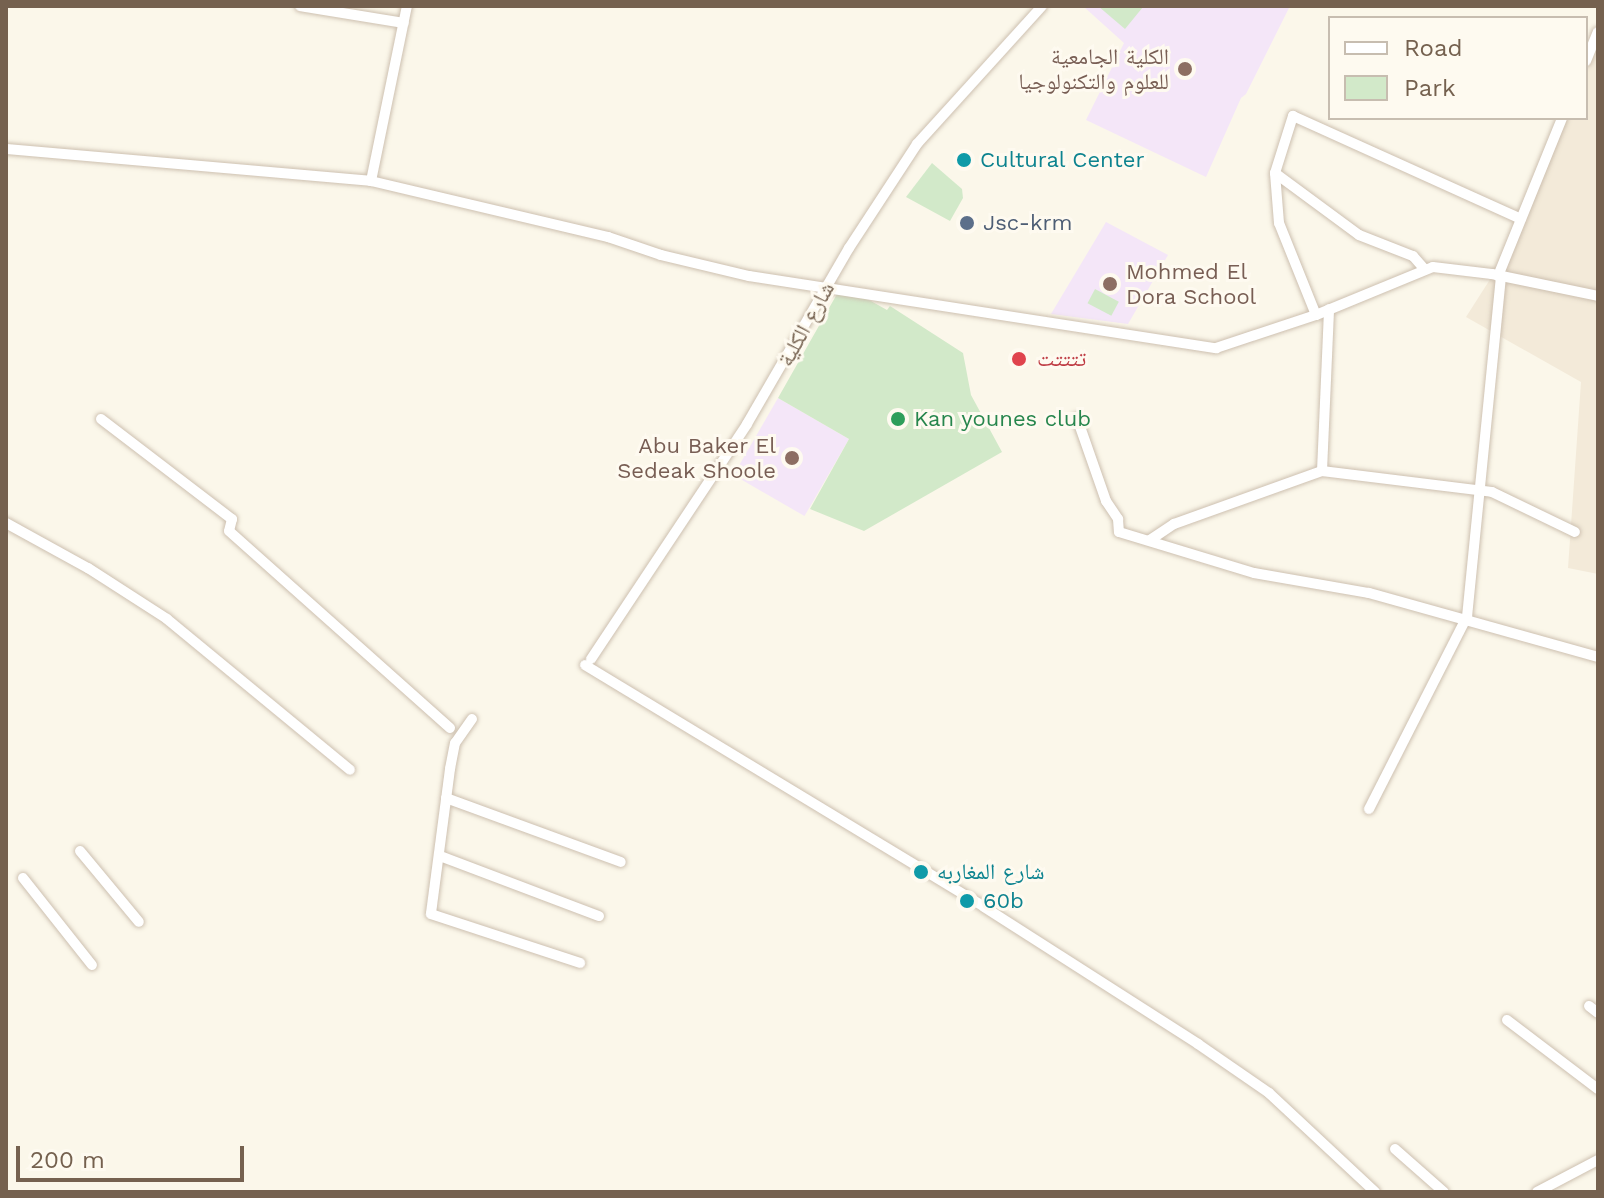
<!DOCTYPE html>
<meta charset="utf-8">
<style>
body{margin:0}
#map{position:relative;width:1604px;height:1198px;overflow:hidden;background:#fbf7ea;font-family:"Work Sans","Noto Naskh Arabic",sans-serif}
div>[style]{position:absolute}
.residential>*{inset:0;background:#f3ead9}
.education>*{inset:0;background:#f4e6f8;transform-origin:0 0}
.green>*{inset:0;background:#d2e9c9;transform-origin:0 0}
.roads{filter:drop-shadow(0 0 2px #cdc0b0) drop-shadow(0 0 2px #cdc0b0)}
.minor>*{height:10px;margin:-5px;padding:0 5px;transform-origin:5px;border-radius:5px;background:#fff}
.dots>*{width:22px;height:22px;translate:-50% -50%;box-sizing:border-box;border:4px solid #fefaf0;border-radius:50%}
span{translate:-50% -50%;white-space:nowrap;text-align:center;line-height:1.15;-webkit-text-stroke:6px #fefaf0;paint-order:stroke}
.education-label{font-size:22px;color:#785e54}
.right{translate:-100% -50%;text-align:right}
.left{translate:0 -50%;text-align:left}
.culture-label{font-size:22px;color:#0d838f}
.service-label{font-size:22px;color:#4e5e75}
.street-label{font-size:22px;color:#75614f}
.health-label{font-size:22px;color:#be3a42}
.leisure-label{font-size:22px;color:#27864d}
.frame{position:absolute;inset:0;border:8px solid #75614f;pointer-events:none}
.legend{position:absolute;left:1328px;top:16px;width:260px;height:104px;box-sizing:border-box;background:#fefaf0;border:2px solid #c7bdb0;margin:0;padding:10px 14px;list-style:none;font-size:24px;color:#75614f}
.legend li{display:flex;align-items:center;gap:16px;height:40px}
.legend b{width:40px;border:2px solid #c7bdb0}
.scale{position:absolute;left:16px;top:1146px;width:228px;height:36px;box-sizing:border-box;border:4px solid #75614f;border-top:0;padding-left:10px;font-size:24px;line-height:28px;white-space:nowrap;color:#75614f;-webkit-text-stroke:6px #fefaf0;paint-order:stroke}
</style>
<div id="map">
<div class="residential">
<div style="clip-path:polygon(1598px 35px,1598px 574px,1568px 568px,1581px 382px,1466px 317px,1503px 259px,1564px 118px,1586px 118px,1586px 64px)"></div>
</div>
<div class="education">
<div style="clip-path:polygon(1083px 6px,1290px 6px,1246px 94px,1241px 98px,1206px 177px,1086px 120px,1124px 43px)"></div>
<div style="clip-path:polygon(1106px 222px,1168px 255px,1128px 324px,1051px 314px)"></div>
<div style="left:778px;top:398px;width:82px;height:89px;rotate:30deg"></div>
</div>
<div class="green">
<div style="clip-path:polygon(1098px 6px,1142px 6px,1143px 7px,1125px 29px)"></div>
<div style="clip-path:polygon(932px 163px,962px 189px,963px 198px,950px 221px,906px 197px)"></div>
<div style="left:1095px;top:289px;width:27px;height:16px;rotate:28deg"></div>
<div style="clip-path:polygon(853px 291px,887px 310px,890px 306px,963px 353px,971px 395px,1002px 452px,864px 531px,810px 509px,849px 439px,778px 398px,837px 294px)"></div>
</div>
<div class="roads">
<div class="minor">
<div style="left:300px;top:6px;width:105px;rotate:9.3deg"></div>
<div style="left:1586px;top:61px;width:31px;rotate:-68deg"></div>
<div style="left:6px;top:149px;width:366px;rotate:5deg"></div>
<div style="left:371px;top:181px;width:244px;rotate:13.3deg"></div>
<div style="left:608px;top:237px;width:56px;rotate:18.8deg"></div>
<div style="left:661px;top:255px;width:90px;rotate:13.4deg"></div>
<div style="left:749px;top:276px;width:473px;rotate:8.8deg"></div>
<div style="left:1216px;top:348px;width:105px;rotate:-18.3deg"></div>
<div style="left:1316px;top:315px;width:126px;rotate:-22.3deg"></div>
<div style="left:1433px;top:267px;width:59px;rotate:6.8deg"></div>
<div style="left:1492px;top:274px;width:108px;rotate:11.7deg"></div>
<div style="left:1275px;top:173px;width:104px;rotate:36.4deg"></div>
<div style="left:1359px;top:235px;width:58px;rotate:21.3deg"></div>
<div style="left:1413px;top:256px;width:18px;rotate:49deg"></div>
<div style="left:371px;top:181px;width:179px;rotate:-78.4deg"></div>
<div style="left:1498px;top:276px;width:170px;rotate:-67.9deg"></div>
<div style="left:1316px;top:315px;width:99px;rotate:-111.9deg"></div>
<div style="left:1279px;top:223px;width:50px;rotate:-94.6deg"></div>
<div style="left:1275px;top:173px;width:60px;rotate:-72.5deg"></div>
<div style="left:1293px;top:116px;width:250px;rotate:24.3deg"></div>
<div style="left:1077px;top:418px;width:88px;rotate:70.7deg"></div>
<div style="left:1106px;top:501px;width:22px;rotate:56deg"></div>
<div style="left:1118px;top:519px;width:13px;rotate:86deg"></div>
<div style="left:1119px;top:532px;width:141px;rotate:16.9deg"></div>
<div style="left:1254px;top:573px;width:117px;rotate:9.9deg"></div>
<div style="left:1369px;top:593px;width:238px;rotate:15.6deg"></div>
<div style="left:101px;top:419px;width:165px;rotate:37.4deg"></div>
<div style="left:232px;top:519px;width:12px;rotate:104deg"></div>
<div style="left:229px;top:531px;width:296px;rotate:41.7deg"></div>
<div style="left:1322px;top:471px;width:162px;rotate:-87.5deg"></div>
<div style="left:6px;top:523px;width:94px;rotate:28.8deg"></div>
<div style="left:88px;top:568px;width:94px;rotate:32.8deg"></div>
<div style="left:167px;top:619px;width:237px;rotate:39.5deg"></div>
<div style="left:1150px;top:540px;width:29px;rotate:-34deg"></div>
<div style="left:1174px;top:524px;width:157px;rotate:-19.7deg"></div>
<div style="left:1322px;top:471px;width:171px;rotate:7deg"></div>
<div style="left:1492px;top:492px;width:92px;rotate:25.7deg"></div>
<div style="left:591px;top:659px;width:282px;rotate:-56.4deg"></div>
<div style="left:747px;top:424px;width:203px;rotate:-59.9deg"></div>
<div style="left:849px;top:248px;width:124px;rotate:-56.8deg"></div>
<div style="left:917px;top:144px;width:186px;rotate:-47.8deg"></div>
<div style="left:585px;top:665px;width:467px;rotate:31.2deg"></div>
<div style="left:984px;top:907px;width:254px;rotate:32.6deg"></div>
<div style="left:1198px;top:1044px;width:86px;rotate:34.6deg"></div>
<div style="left:1269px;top:1093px;width:145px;rotate:43deg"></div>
<div style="left:472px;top:719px;width:29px;rotate:125deg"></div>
<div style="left:455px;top:743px;width:26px;rotate:101deg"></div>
<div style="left:450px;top:769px;width:146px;rotate:97.5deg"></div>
<div style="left:431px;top:914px;width:157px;rotate:18.2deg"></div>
<div style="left:446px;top:798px;width:186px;rotate:20.1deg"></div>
<div style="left:1369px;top:809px;width:216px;rotate:-63deg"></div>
<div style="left:1467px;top:617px;width:342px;rotate:-84.3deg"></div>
<div style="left:80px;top:851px;width:92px;rotate:50.3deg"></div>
<div style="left:440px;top:856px;width:170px;rotate:20.7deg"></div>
<div style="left:23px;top:878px;width:111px;rotate:51.6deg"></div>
<div style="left:1589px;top:1006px;width:11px;rotate:38deg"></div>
<div style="left:1507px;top:1020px;width:114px;rotate:37.2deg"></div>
<div style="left:1395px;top:1149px;width:65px;rotate:41.3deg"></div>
<div style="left:1537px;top:1192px;width:69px;rotate:-27.7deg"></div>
</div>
</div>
<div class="dots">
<div style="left:1185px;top:69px;background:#8d6e63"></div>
<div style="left:964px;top:160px;background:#0f9aa8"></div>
<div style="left:967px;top:223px;background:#5c6f8a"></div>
<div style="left:1110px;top:284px;background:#8d6e63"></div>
<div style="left:1019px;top:359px;background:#e0444e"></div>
<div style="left:898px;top:419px;background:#2e9e5b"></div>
<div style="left:792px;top:458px;background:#8d6e63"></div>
<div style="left:921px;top:872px;background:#0f9aa8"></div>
<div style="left:967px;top:901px;background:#0f9aa8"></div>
</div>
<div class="education-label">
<span class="right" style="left:1169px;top:69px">الكلية الجامعية<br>للعلوم والتكنولوجيا</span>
<span class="left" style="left:1126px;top:284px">Mohmed El<br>Dora School</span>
<span class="right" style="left:776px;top:458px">Abu Baker El<br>Sedeak Shoole</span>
</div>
<div class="culture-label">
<span class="left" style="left:980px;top:160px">Cultural Center</span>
<span class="left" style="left:937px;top:872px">شارع المغاربه</span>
<span class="left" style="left:983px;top:901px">60b</span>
</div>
<div class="service-label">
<span class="left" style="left:983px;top:223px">Jsc-krm</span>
</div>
<div class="street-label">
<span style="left:806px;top:324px;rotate:-61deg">شارع الكلية</span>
</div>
<div class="health-label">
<span class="left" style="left:1037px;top:359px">تتتتت</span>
</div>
<div class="leisure-label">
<span class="left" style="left:914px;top:419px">Kan younes club</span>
</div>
<div class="frame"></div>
<ul class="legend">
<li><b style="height:10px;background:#fff"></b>Road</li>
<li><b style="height:22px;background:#d2e9c9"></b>Park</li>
</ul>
<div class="scale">200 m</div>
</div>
